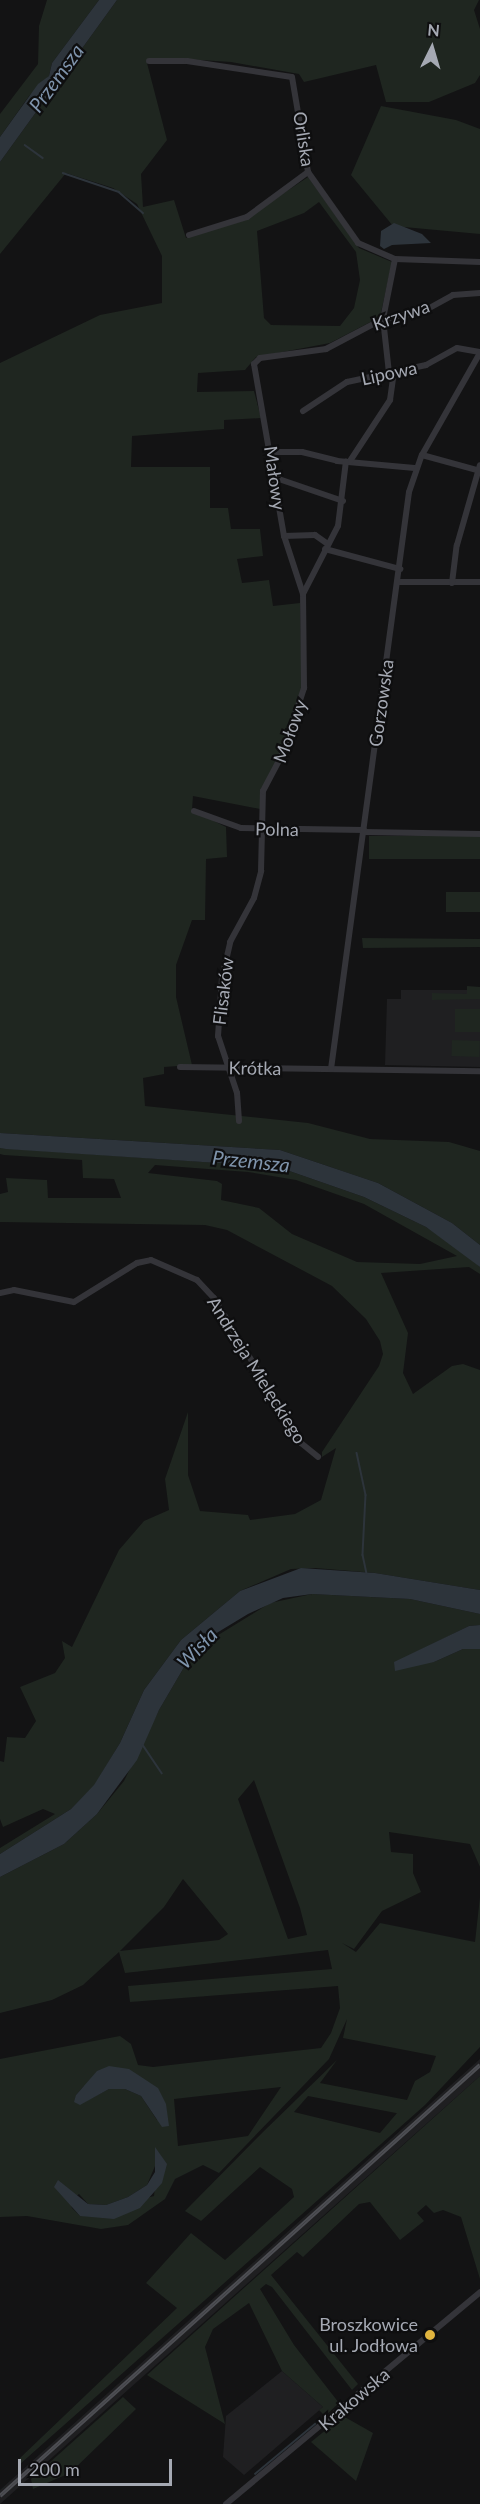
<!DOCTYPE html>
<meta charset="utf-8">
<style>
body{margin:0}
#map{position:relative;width:480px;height:2504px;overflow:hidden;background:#131314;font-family:Lato,sans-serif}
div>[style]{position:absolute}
.built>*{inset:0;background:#1f1f21}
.green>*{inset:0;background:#1f2620;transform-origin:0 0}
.water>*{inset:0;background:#2d343b}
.stream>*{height:1.5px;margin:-0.75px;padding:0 0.75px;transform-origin:0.75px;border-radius:0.75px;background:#2d343b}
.minor>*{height:6px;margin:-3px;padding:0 3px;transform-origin:3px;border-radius:3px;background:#343439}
.rail>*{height:4px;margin-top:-2px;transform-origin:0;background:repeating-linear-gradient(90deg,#0e0e0f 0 4.5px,#4d4e53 0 9px);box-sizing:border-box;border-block:2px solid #4d4e53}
.dots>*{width:16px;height:16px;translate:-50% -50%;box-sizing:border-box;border:3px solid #0e0e0f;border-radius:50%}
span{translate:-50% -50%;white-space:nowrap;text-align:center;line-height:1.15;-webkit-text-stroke:4.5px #0e0e0f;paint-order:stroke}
.street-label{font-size:18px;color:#a5a9b3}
.poi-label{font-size:18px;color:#a5a9b3}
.right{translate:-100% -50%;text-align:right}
.water-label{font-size:20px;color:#7f94ac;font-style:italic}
.north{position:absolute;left:402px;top:18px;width:60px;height:60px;-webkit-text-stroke:4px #0e0e0f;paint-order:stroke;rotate:5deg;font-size:16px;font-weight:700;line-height:24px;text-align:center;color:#a5a9b3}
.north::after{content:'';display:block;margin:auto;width:21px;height:27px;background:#a5a9b3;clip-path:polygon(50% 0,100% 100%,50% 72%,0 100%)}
.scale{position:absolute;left:18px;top:2459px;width:154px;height:27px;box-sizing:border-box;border:3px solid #a5a9b3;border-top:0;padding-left:8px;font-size:18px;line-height:21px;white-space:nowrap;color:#a5a9b3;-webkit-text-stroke:4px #0e0e0f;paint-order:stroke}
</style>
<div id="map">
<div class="built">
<div style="clip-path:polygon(401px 990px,467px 990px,467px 999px,480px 999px,480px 1067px,385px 1065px,387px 999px,401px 999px)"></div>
<div style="clip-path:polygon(480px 2059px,480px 2076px,0 2504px,0 2490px)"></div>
<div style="clip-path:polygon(282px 2371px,323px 2407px,244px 2475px,223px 2457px,226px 2416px)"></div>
</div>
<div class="green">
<div style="clip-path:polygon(47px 0,99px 0,52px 63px,49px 76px,29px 96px,0 137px,0 114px,38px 64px,39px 26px)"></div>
<div style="clip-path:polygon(evenodd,117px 0,479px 0,474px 10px,480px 29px,480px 75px,475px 83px,429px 102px,386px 102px,376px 65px,304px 82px,299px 74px,231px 62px,170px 58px,147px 63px,167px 140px,141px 174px,143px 207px,174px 200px,186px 238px,242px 221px,308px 177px,359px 248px,392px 262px,380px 317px,330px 343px,256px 357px,245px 370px,198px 373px,197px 392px,254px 391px,261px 418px,224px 420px,224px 429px,132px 436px,131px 467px,210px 467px,210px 508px,228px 508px,231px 529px,260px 529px,263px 556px,237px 559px,242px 583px,269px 580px,273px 606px,300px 603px,302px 700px,277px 764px,261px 789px,260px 809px,193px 796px,192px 810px,226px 827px,227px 857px,206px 859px,205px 920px,192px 920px,176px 965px,176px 997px,192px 1065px,164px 1067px,164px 1074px,143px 1078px,145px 1106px,308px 1123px,370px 1139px,449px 1142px,480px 1151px,480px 1245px,452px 1223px,378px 1183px,280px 1150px,0 1133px,0 363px,100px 315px,162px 303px,162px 256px,137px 204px,113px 188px,66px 173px,0 254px,0 162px,117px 0,319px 202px,356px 252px,360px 280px,354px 308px,340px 326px,271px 325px,264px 318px,257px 231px,304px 213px,319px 202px)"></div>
<div style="clip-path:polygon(381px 106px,456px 120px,480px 129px,480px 234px,393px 226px,351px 175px)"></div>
<div style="left:369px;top:836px;width:111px;height:23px"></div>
<div style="left:446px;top:892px;width:34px;height:20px"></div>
<div style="clip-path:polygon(362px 938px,480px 939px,480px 947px,363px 948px)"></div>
<div style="clip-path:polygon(467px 986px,480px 987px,480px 999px,432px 1000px,432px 993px,467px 994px)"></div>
<div style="left:455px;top:1009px;width:25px;height:23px"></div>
<div style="left:452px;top:1040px;width:28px;height:16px;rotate:2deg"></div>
<div style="clip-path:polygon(evenodd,0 1148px,278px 1167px,364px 1197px,426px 1227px,465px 1253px,480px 1267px,480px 1274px,469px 1267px,381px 1273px,408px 1333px,403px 1373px,413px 1394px,452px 1366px,463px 1364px,480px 1370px,480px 1590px,375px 1573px,315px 1568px,291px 1569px,240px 1591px,181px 1640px,144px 1690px,120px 1743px,94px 1786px,71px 1809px,0 1854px,0 1848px,55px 1814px,43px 1809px,3px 1827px,0 1819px,0 1761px,4px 1762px,7px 1737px,25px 1738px,36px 1721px,20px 1687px,55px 1673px,65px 1658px,62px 1641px,72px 1647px,119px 1550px,144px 1521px,169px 1510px,165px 1479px,188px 1412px,188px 1475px,200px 1511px,248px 1515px,250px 1520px,295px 1514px,321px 1500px,336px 1448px,322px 1457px,322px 1452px,379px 1366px,383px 1354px,380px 1341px,366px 1319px,332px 1286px,227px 1230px,205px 1225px,0 1222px,0 1194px,8px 1192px,6px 1178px,47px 1180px,48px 1198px,121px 1198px,114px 1179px,83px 1178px,82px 1160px,4px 1155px,0 1154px,0 1148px,155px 1165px,248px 1172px,296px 1180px,364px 1204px,457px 1256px,420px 1264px,357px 1262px,292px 1234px,259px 1208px,221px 1200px,222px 1184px,217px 1181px,148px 1173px,155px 1165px)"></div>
<div style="clip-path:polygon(evenodd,312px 1594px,410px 1599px,480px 1614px,480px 1625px,469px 1626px,394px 1663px,434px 1662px,463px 1649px,480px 1649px,480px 1867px,470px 1844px,389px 1832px,391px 1852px,413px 1854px,413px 1873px,421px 1892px,382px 1911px,354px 1949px,342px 1943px,356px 1952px,380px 1923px,475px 1942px,480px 1897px,480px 2047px,425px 2105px,19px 2465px,20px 2458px,177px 2308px,146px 2283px,191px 2233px,225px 2260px,294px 2197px,292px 2189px,260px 2167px,201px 2221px,185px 2211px,263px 2132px,337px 2060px,320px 2083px,407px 2100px,415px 2081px,430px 2072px,436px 2056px,343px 2038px,347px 2019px,329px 2059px,219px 2173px,203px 2165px,175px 2179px,165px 2199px,128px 2225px,101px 2229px,27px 2216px,0 2217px,0 2059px,120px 2036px,131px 2044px,138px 2065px,153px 2067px,321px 2048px,331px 2033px,340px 2008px,338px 1986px,130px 2002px,128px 1986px,332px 1969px,328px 1950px,125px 1973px,119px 1952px,83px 1985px,52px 2000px,0 2013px,0 1877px,64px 1844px,97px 1814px,124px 1781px,159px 1710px,190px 1657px,202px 1645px,270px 1603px,312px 1594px,254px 1780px,300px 1908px,307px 1935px,288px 1939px,238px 1799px,254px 1780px,312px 1594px,183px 1879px,228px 1934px,219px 1940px,120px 1951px,164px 1907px,183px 1879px,312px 1594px,84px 2086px,158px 2088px,157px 2120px,141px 2096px,125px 2089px,109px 2089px,84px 2102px,76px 2095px,84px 2086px,312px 1594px,281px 2087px,248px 2136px,178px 2146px,174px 2099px,281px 2087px,312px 1594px,308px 2096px,396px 2113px,397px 2113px,380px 2133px,294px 2112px,308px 2096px,312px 1594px,158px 2159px,154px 2196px,80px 2216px,72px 2208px,70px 2201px,79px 2194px,88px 2204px,106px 2205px,128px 2197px,147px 2185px,158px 2159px)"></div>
<div style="clip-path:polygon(480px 2076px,480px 2279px,461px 2217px,443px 2210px,434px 2213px,426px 2205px,417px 2213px,424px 2221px,400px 2240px,370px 2202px,359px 2204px,303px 2257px,297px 2252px,271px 2275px,358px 2384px,352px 2390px,272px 2287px,266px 2284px,260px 2289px,294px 2345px,339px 2403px,325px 2416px,319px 2410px,323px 2407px,282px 2371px,249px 2303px,213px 2329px,205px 2347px,225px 2424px,147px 2375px)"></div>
<div style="clip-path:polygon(123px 2397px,136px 2409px,70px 2473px,33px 2489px,31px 2479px)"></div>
<div style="clip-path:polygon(343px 2416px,373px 2433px,356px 2481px,311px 2442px)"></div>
</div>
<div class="water">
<div style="clip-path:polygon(99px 0,117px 0,0 162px,0 137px,38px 84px,49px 76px,52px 63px)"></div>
<div style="clip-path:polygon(394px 223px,422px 234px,431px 243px,392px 245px,384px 249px,380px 246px,381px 231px)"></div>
<div style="clip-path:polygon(0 1133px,280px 1150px,378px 1183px,452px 1223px,480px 1245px,480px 1267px,426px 1227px,364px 1197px,278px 1167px,6px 1149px,0 1148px)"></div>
<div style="clip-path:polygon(301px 1568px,375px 1573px,480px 1590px,480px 1614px,410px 1599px,312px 1594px,283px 1598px,248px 1614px,215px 1634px,190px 1657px,159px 1710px,137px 1760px,97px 1814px,64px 1844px,0 1877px,0 1854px,71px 1809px,94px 1785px,120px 1743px,144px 1690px,181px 1640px,240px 1591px)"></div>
<div style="clip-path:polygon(480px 1625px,480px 1649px,463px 1649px,434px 1662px,395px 1671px,394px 1662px,469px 1626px)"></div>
<div style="clip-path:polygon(109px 2066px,129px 2069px,158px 2088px,166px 2104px,169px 2126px,162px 2127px,141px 2096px,125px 2089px,109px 2089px,80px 2105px,74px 2102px,76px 2095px,97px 2071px)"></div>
<div style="clip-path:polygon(155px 2147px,167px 2164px,162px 2183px,140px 2208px,114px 2219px,80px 2216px,54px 2187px,58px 2180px,88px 2204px,106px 2205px,128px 2197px,147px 2185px,155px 2172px)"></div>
</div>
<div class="stream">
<div style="left:25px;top:145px;width:22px;rotate:36deg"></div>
<div style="left:63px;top:173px;width:59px;rotate:18.7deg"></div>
<div style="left:119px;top:192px;width:32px;rotate:41deg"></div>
<div style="left:357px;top:1453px;width:43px;rotate:77.9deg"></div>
<div style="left:366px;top:1495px;width:60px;rotate:92.9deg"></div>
<div style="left:363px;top:1555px;width:19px;rotate:78deg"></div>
<div style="left:143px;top:1745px;width:34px;rotate:56deg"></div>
<div style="left:255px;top:2474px;width:78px;rotate:-39.8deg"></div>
</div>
<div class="minor">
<div style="left:149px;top:61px;width:38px"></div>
<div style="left:187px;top:61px;width:106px;rotate:8.7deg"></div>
<div style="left:292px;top:77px;width:96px;rotate:80.4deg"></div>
<div style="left:308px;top:172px;width:87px;rotate:54.8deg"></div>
<div style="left:358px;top:243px;width:40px;rotate:23.4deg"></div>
<div style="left:395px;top:259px;width:85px;rotate:2deg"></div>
<div style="left:189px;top:235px;width:61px;rotate:-17.2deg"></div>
<div style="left:247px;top:217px;width:76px;rotate:-36.4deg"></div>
<div style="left:389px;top:373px;width:54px;rotate:-96.3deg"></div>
<div style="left:383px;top:319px;width:61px;rotate:-78.7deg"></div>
<div style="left:303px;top:411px;width:53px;rotate:-33.4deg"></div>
<div style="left:347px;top:382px;width:81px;rotate:-12.1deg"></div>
<div style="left:426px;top:365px;width:35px;rotate:-29deg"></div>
<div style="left:457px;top:348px;width:23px;rotate:10deg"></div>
<div style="left:271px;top:452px;width:31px"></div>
<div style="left:302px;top:452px;width:36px;rotate:14deg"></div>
<div style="left:337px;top:461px;width:78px;rotate:5.1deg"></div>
<div style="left:422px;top:455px;width:60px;rotate:15.4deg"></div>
<div style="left:350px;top:461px;width:73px;rotate:-56.7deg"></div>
<div style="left:390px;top:400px;width:28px;rotate:-82deg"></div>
<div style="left:273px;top:477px;width:74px;rotate:18.9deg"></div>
<div style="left:284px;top:536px;width:31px;rotate:-2deg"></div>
<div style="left:315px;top:535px;width:16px;rotate:35deg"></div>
<div style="left:325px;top:549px;width:78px;rotate:14.9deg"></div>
<div style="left:397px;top:582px;width:83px"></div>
<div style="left:452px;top:583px;width:38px;rotate:-83deg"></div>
<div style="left:457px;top:545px;width:83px;rotate:-74deg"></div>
<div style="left:303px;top:594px;width:76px;rotate:-62.8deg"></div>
<div style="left:338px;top:526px;width:65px;rotate:-83deg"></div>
<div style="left:194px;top:811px;width:50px;rotate:19.9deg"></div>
<div style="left:241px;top:828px;width:123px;rotate:0.9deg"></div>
<div style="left:364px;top:832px;width:116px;rotate:1deg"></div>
<div style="left:180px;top:1067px;width:300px;rotate:0.8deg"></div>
<div style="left:331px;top:1069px;width:582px;rotate:-82.3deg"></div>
<div style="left:409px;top:492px;width:39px;rotate:-71deg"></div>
<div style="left:422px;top:455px;width:117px;rotate:-60.4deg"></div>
<div style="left:239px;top:1121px;width:28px;rotate:-94deg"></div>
<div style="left:237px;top:1093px;width:60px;rotate:-108.4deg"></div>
<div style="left:218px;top:1036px;width:58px;rotate:-86.1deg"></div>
<div style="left:222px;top:978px;width:37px;rotate:-77deg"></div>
<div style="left:230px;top:942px;width:50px;rotate:-61.4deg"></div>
<div style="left:254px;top:898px;width:28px;rotate:-75deg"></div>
<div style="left:261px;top:871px;width:80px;rotate:-88.6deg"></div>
<div style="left:263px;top:791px;width:41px;rotate:-62.2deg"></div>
<div style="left:282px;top:755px;width:71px;rotate:-71.8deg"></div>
<div style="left:304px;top:688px;width:94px;rotate:-90.6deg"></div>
<div style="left:303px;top:594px;width:61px;rotate:-108.1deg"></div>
<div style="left:284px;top:536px;width:175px;rotate:-99.9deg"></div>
<div style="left:254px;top:364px;width:8px;rotate:-45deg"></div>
<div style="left:260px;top:358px;width:67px;rotate:-7.8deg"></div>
<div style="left:326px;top:349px;width:64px;rotate:-27.8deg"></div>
<div style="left:383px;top:319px;width:42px;rotate:-11deg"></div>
<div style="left:424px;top:311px;width:33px;rotate:-29deg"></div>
<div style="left:453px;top:295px;width:27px;rotate:-4deg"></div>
<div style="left:0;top:1293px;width:14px;rotate:-12deg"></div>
<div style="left:14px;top:1290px;width:61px;rotate:11.3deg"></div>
<div style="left:74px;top:1302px;width:74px;rotate:-31.8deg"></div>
<div style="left:137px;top:1263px;width:14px;rotate:-12deg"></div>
<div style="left:151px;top:1260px;width:50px;rotate:23.5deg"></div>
<div style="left:197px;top:1280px;width:25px;rotate:47deg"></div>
<div style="left:214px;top:1298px;width:169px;rotate:59deg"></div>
<div style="left:301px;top:1443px;width:22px;rotate:39deg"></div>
<div style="left:226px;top:2504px;width:331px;rotate:-39.8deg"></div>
</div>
<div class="rail">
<div style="left:0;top:2496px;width:645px;rotate:-41.92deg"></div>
</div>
<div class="dots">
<div style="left:430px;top:2335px;background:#e0b43e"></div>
</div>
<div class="street-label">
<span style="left:304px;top:139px;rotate:81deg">Orliska</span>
<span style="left:401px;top:315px;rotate:-19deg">Krzywa</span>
<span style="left:389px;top:373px;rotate:-12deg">Lipowa</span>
<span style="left:275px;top:478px;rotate:82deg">Małowy</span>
<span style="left:381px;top:703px;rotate:-82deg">Gorzowska</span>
<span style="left:290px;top:731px;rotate:-70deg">Mołowy</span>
<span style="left:277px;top:829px;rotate:1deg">Polna</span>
<span style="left:223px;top:991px;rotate:-83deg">Flisaków</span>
<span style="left:255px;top:1068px;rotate:1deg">Krótka</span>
<span style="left:257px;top:1370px;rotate:58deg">Andrzeja Mielęckiego</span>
<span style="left:354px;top:2399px;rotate:-40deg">Krakowska</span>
</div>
<div class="poi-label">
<span class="right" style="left:418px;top:2335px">Broszkowice<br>ul. Jodłowa</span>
</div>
<div class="water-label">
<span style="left:56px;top:78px;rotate:-54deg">Przemsza</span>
<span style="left:251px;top:1161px;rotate:6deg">Przemsza</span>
<span style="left:197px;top:1648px;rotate:-46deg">Wisła</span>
</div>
<div class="north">N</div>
<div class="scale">200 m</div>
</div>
